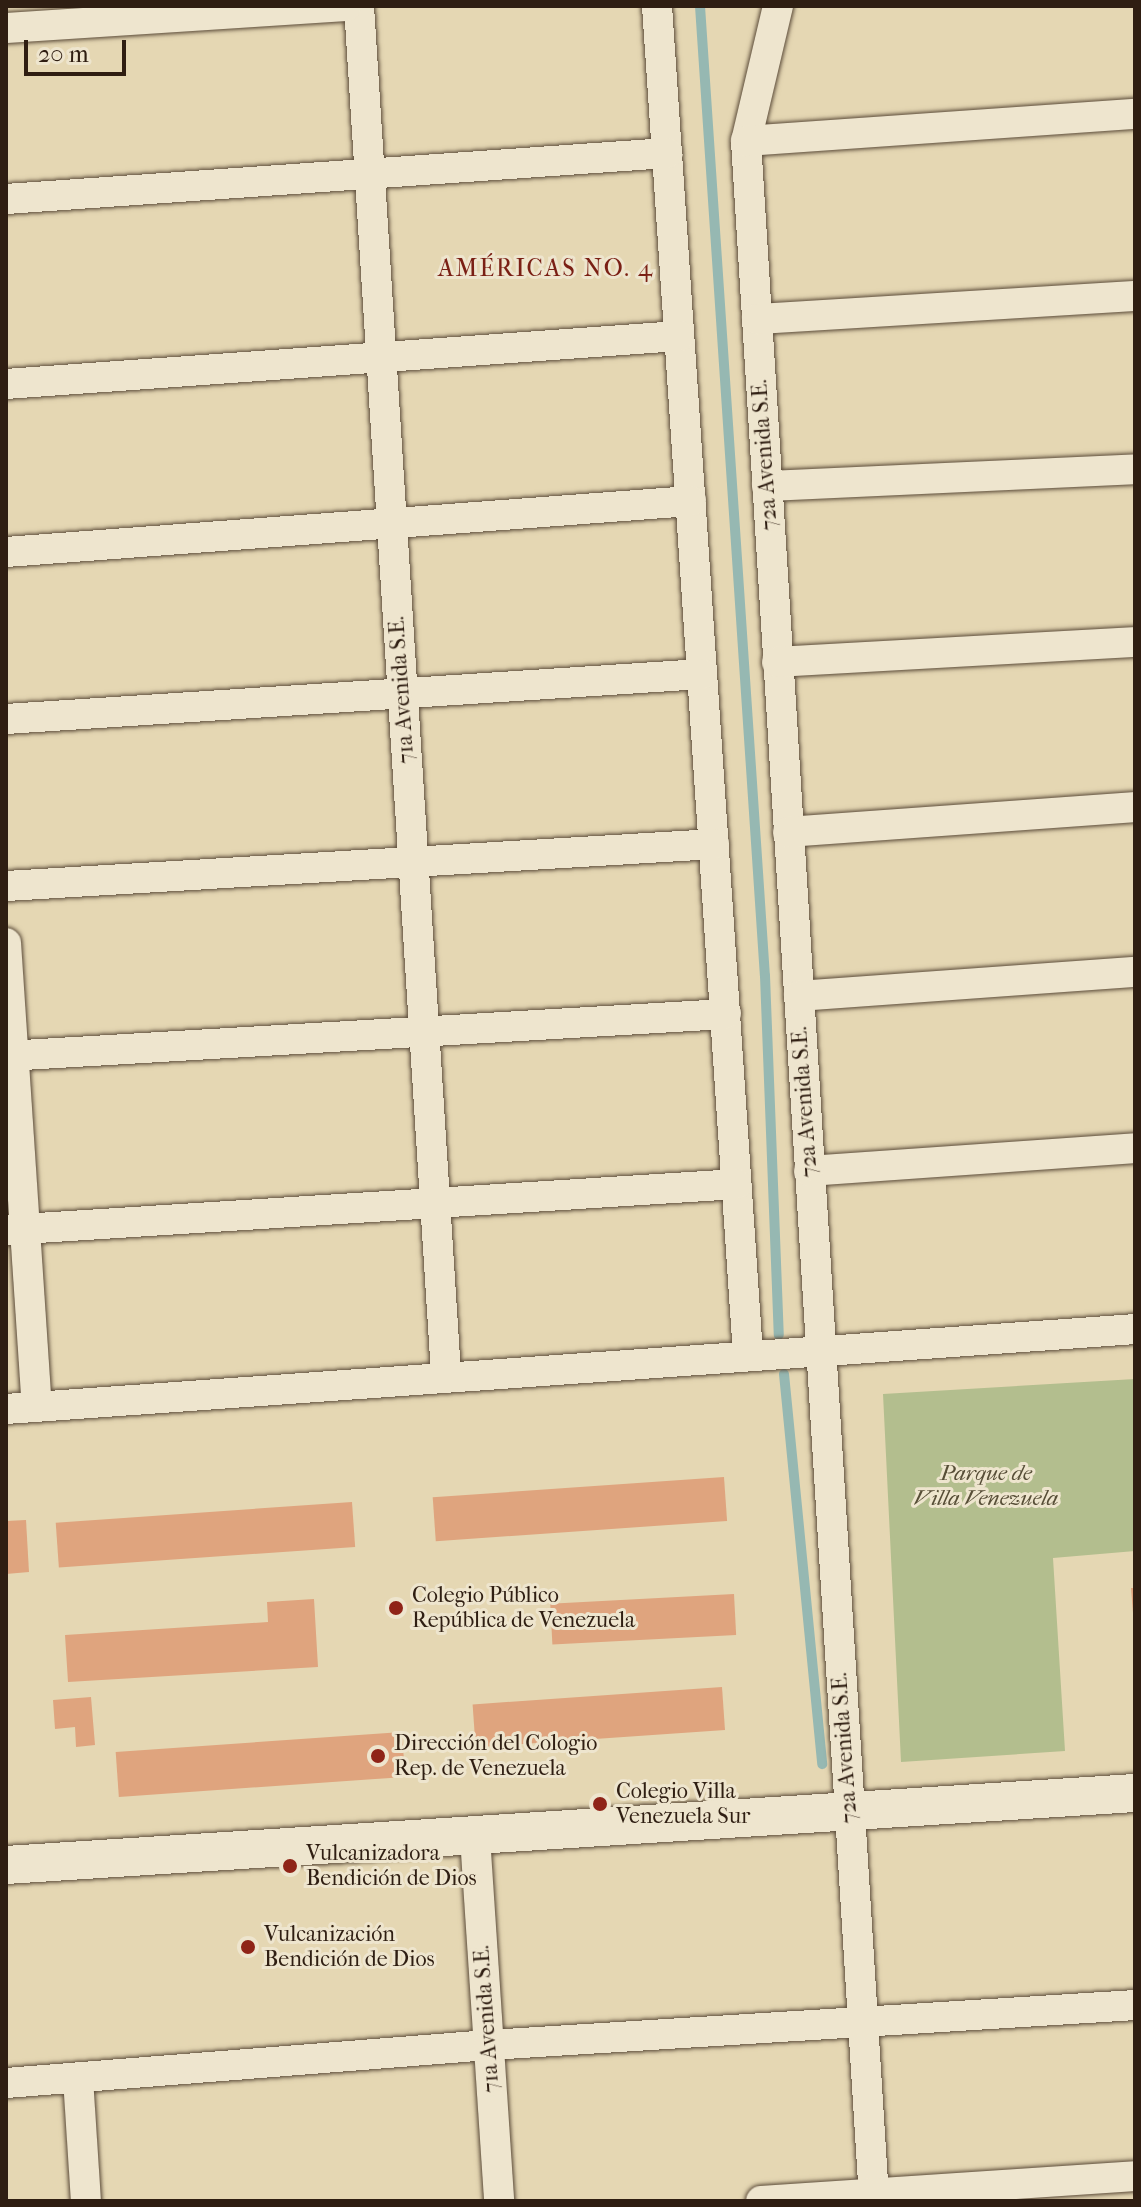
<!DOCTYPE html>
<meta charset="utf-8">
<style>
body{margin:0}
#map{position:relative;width:1141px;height:2207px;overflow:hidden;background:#e5d7b3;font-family:"IM FELL French Canon",serif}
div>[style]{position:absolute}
.green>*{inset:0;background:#b3be8e}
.stream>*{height:10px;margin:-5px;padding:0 5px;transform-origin:5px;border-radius:5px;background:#96b8b2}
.building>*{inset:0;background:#dfa47e;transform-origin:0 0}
.roads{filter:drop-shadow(0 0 2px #5c4c3a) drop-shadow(0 0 2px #5c4c3a)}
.minor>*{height:30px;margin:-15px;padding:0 15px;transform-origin:15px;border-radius:15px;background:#eee5ce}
.tertiary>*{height:38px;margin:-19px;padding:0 19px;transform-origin:19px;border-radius:19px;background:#eee5ce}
.dots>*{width:22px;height:22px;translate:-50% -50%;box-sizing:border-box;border:4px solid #eee5ce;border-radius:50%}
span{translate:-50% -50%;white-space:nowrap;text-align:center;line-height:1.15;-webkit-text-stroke:6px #eee5ce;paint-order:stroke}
.street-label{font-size:22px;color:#2f1e12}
.park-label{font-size:22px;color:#574e37;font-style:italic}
.poi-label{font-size:22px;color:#2f1e12}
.left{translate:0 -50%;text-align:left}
.neighbourhood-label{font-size:24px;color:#7a1f14;letter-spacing:2px}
.frame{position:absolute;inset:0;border:8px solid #2f1e12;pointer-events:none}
.scale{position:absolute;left:24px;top:40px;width:102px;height:36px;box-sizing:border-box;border:4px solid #2f1e12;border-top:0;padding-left:10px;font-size:24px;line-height:28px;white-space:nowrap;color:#2f1e12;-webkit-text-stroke:6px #eee5ce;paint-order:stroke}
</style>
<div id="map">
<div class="green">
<div style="clip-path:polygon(1135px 1379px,1135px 1551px,1053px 1558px,1065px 1751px,901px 1762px,883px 1394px)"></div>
</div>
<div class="stream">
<div style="left:700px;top:6px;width:972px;rotate:86.17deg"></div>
<div style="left:765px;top:976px;width:359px;rotate:87.8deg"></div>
<div style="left:784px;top:1374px;width:392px;rotate:84.4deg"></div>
</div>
<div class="building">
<div style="left:724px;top:1477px;width:44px;height:292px;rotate:86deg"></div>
<div style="left:352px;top:1502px;width:45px;height:297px;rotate:86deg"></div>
<div style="clip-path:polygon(26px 1520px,29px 1572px,6px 1574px,6px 1521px)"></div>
<div style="clip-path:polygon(1131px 1588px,1135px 1588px,1135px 1613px,1133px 1613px)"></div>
<div style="left:734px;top:1594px;width:41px;height:184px;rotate:87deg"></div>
<div style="clip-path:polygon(314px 1599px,318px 1667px,68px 1682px,65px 1635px,268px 1622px,267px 1602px)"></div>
<div style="left:722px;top:1687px;width:43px;height:250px;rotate:86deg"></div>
<div style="clip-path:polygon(91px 1697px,95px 1745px,76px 1747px,75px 1727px,55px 1729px,53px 1700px)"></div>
<div style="left:402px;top:1732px;width:45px;height:287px;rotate:86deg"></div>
</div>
<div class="roads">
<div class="minor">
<div style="left:359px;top:6px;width:1371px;rotate:86.36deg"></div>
<div style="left:657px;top:6px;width:1350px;rotate:86.14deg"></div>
<div style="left:778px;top:6px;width:139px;rotate:103.3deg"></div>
<div style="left:746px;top:141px;width:2064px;rotate:86.44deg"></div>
<div style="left:6px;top:28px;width:341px;rotate:-3.7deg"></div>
<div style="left:746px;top:141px;width:390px;rotate:-4deg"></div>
<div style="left:6px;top:199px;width:663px;rotate:-3.98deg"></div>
<div style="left:757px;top:319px;width:379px;rotate:-3.5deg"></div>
<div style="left:6px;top:384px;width:675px;rotate:-4.08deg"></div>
<div style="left:767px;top:486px;width:368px;rotate:-2.6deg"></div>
<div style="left:6px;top:552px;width:687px;rotate:-4.26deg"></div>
<div style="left:777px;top:662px;width:359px;rotate:-3.2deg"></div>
<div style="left:6px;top:719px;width:697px;rotate:-3.7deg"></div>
<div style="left:788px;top:832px;width:348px;rotate:-4.1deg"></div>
<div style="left:6px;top:886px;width:709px;rotate:-3.39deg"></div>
<div style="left:6px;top:943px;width:464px;rotate:86.2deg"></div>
<div style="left:799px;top:996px;width:337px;rotate:-4.1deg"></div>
<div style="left:6px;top:1056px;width:721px;rotate:-3.34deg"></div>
<div style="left:809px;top:1171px;width:327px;rotate:-4deg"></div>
<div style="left:6px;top:1230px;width:732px;rotate:-3.6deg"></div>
<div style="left:6px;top:1409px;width:1132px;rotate:-4.05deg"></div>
<div style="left:475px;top:1837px;width:365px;rotate:86.2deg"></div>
<div style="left:78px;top:2078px;width:123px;rotate:86.3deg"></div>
<div style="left:6px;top:2083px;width:484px;rotate:-4.5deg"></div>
<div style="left:489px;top:2045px;width:647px;rotate:-3.54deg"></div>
<div style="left:761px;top:2201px;width:375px;rotate:-3.8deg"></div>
</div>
<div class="tertiary">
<div style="left:6px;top:1865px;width:1131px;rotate:-3.65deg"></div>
</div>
</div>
<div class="dots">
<div style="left:396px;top:1608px;background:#8f2418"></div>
<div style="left:378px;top:1756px;background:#8f2418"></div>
<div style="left:600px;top:1804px;background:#8f2418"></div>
<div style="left:290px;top:1866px;background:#8f2418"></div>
<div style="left:248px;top:1947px;background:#8f2418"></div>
</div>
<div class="street-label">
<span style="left:765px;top:455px;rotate:-94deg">72a Avenida S.E.</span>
<span style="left:402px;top:690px;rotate:-94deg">71a Avenida S.E.</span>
<span style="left:805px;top:1102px;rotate:-94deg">72a Avenida S.E.</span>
<span style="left:845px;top:1748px;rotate:-94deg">72a Avenida S.E.</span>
<span style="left:487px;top:2019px;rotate:-94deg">71a Avenida S.E.</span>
</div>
<div class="park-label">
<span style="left:986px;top:1486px">Parque de<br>Villa Venezuela</span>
</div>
<div class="poi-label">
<span class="left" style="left:412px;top:1608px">Colegio Público<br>República de Venezuela</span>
<span class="left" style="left:394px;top:1756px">Dirección del Cologio<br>Rep. de Venezuela</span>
<span class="left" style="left:616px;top:1804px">Colegio Villa<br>Venezuela Sur</span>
<span class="left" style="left:306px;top:1866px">Vulcanizadora<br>Bendición de Dios</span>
<span class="left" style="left:264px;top:1947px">Vulcanización<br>Bendición de Dios</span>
</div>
<div class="neighbourhood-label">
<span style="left:546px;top:269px">AMÉRICAS NO. 4</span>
</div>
<div class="frame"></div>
<div class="scale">20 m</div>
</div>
